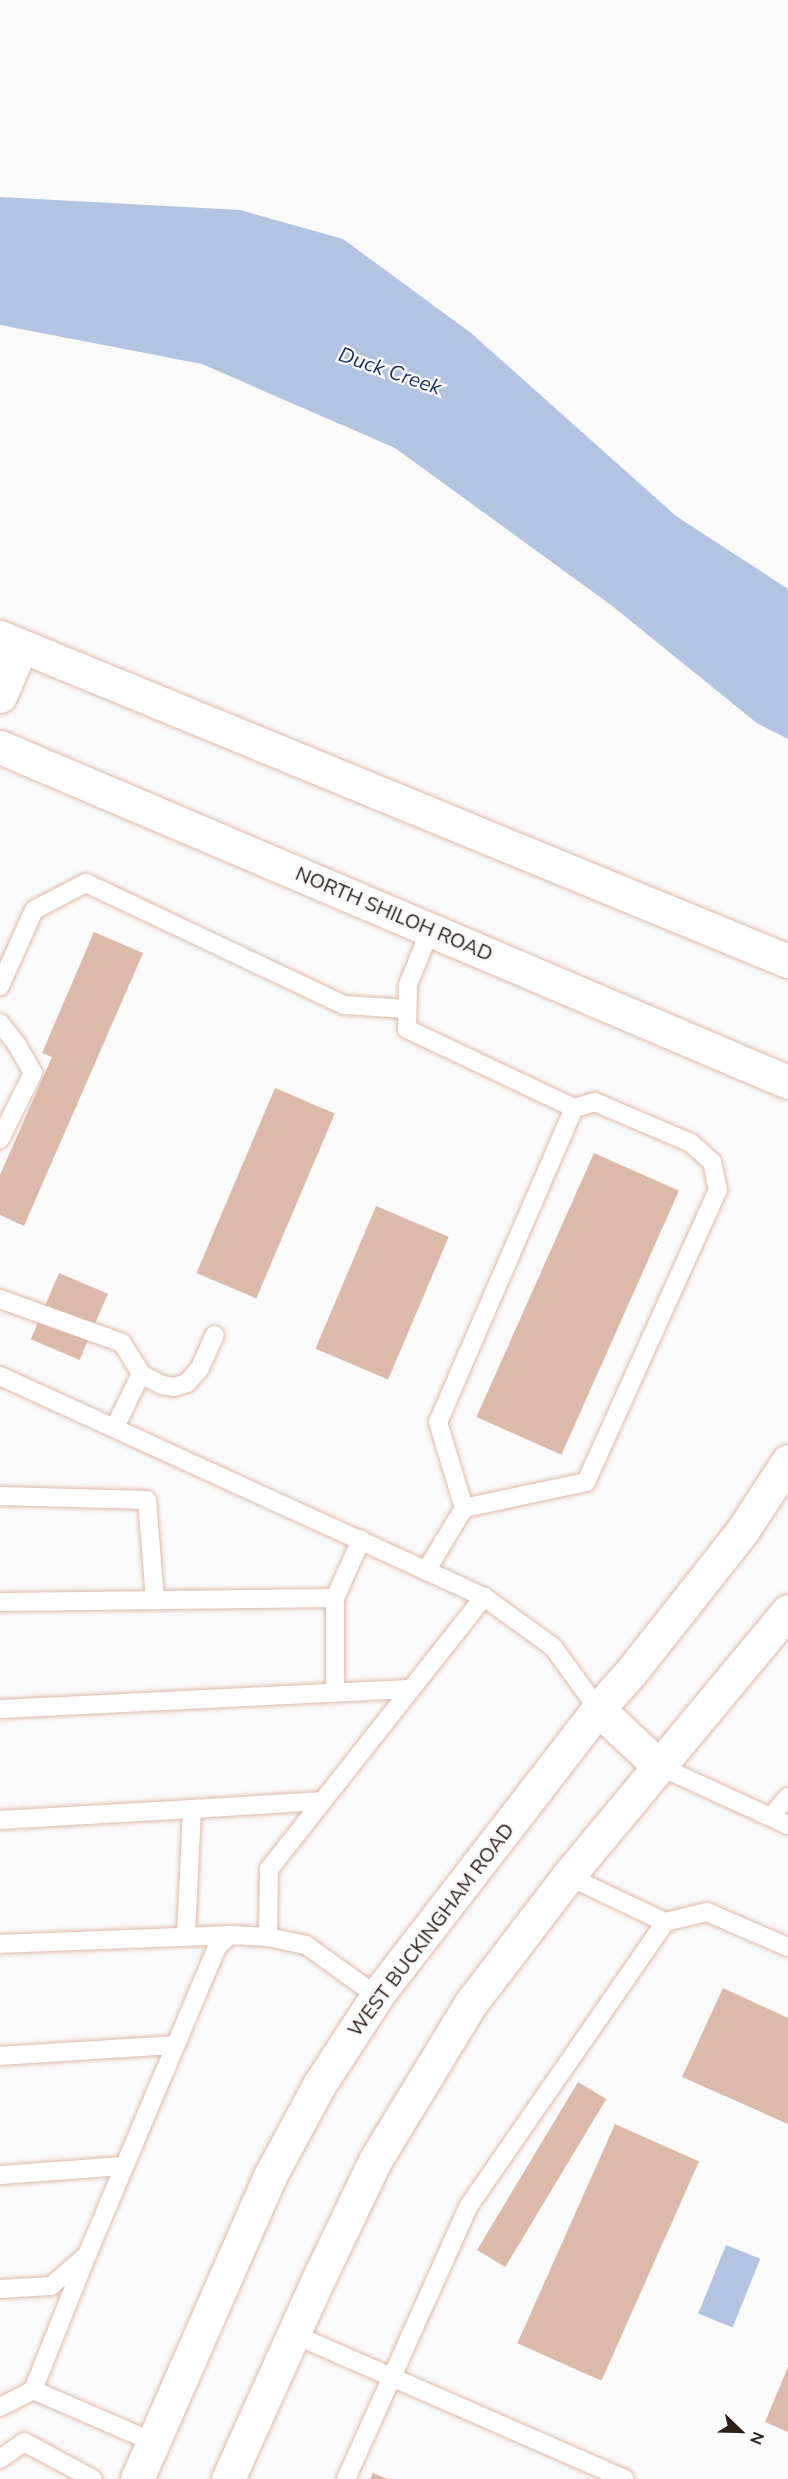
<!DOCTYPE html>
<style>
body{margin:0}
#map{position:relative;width:788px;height:2479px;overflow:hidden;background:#fafafa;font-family:"Nunito Sans",sans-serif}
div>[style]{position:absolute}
.water>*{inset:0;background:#b2c4e1;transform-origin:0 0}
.building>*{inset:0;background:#dcb9a9;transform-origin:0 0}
.roads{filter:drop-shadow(0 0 2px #debaaa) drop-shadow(0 0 2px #debaaa)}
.service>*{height:18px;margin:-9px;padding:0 9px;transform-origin:9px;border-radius:9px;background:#fff}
.minor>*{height:33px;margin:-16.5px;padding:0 16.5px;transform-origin:16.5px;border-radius:16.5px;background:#fff}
.secondary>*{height:33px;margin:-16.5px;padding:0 16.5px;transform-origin:16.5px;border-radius:16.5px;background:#fff}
span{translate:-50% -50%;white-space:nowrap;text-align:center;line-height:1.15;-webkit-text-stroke:4.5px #fafafa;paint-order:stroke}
.street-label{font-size:20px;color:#2d201a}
.water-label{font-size:21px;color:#1d355c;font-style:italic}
.north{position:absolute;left:710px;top:2401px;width:60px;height:60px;-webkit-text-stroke:4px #fafafa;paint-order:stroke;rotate:113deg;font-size:16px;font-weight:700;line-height:24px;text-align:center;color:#2d201a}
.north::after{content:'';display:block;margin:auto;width:21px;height:27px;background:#2d201a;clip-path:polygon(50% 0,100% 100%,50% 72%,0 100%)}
</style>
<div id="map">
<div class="water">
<div style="clip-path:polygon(0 197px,240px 210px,343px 239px,471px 333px,676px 516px,788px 589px,788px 739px,758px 724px,611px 605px,395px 448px,202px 364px,0 325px)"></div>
<div style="left:726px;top:2245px;width:37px;height:74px;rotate:22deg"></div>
</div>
<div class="building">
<div style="clip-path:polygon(94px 932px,143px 953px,24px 1226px,0 1215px,0 1175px,52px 1057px,42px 1053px)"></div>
<div style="left:275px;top:1088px;width:65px;height:201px;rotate:23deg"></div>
<div style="left:594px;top:1153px;width:93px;height:289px;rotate:24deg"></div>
<div style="left:376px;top:1206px;width:79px;height:155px;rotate:23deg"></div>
<div style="left:59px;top:1273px;width:53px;height:72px;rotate:23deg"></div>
<div style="clip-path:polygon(723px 1988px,788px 2018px,788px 2124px,682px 2077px)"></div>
<div style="left:578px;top:2082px;width:33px;height:196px;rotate:31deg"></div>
<div style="left:615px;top:2124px;width:92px;height:240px;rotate:24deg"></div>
<div style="clip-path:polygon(788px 2367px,788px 2432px,765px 2422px)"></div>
<div style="clip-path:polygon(373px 2473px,388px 2479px,370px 2479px)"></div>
</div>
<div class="roads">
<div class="service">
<div style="left:430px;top:930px;width:59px;rotate:111.8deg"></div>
<div style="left:408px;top:985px;width:44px;rotate:91.3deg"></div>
<div style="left:407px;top:1029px;width:185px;rotate:25.3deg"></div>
<div style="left:0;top:986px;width:83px;rotate:-65.9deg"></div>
<div style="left:34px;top:910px;width:59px;rotate:-27.4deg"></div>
<div style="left:86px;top:883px;width:285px;rotate:25.3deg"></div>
<div style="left:344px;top:1005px;width:63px;rotate:3.6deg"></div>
<div style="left:0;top:1023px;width:28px;rotate:52deg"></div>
<div style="left:17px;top:1045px;width:32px;rotate:60deg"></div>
<div style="left:33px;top:1073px;width:74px;rotate:116.6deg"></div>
<div style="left:0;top:1299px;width:130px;rotate:19.8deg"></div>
<div style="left:122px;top:1343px;width:36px;rotate:58deg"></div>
<div style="left:141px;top:1374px;width:24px;rotate:28deg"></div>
<div style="left:162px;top:1385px;width:12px;rotate:9deg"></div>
<div style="left:174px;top:1387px;width:14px;rotate:-17deg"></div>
<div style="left:187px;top:1383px;width:20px;rotate:-49deg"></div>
<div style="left:200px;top:1368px;width:36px;rotate:-66deg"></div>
<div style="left:0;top:1376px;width:532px;rotate:24.54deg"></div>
<div style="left:484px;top:1597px;width:85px;rotate:35.9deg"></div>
<div style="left:553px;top:1647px;width:77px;rotate:54deg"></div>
<div style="left:115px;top:1427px;width:59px;rotate:-63.9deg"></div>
<div style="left:0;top:1496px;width:147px;rotate:1.6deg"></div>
<div style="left:147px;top:1500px;width:100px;rotate:85.4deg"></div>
<div style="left:426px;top:1571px;width:74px;rotate:-58.9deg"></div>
<div style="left:464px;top:1508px;width:125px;rotate:-12deg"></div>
<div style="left:586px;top:1482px;width:320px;rotate:-65.7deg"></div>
<div style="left:718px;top:1190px;width:29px;rotate:-102deg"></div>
<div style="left:712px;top:1162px;width:28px;rotate:-138deg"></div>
<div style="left:691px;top:1143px;width:104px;rotate:-156.9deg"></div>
<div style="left:595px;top:1102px;width:22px;rotate:164deg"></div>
<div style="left:574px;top:1108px;width:342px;rotate:113.4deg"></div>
<div style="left:438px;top:1422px;width:90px;rotate:73.2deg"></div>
<div style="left:335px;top:1598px;width:64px;rotate:-65.9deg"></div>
<div style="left:0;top:1602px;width:335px;rotate:-0.7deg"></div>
<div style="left:335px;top:1598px;width:94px;rotate:90deg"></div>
<div style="left:0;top:1709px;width:411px;rotate:-2.8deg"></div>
<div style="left:659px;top:1766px;width:142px;rotate:24.6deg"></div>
<div style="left:192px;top:1809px;width:131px;rotate:-3.5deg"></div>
<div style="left:771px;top:1817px;width:26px;rotate:-50deg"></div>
<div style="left:0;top:1820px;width:192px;rotate:-3.3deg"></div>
<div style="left:192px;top:1809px;width:127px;rotate:92.7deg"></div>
<div style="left:568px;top:1876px;width:107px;rotate:25.4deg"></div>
<div style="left:268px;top:1937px;width:68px;rotate:-89.2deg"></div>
<div style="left:269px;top:1869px;width:347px;rotate:-51.7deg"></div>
<div style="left:0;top:1944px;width:230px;rotate:-2.2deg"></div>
<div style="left:0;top:2056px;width:176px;rotate:-3.6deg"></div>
<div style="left:0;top:2175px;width:124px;rotate:-4.2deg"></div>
<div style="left:0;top:2289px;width:51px;rotate:-3.4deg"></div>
<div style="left:51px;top:2286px;width:48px;rotate:-40.7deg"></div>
<div style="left:87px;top:2255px;width:334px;rotate:-67.1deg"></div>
<div style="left:217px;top:1947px;width:18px;rotate:-43deg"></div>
<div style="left:230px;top:1935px;width:38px;rotate:3deg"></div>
<div style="left:268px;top:1937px;width:39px;rotate:12deg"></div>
<div style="left:306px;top:1945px;width:87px;rotate:35.7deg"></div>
<div style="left:293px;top:2334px;width:362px;rotate:23.6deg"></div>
<div style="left:33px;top:2390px;width:131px;rotate:23.4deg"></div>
<div style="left:0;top:2407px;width:37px;rotate:-27deg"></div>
<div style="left:33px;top:2390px;width:140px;rotate:-68.2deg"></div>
<div style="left:0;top:2459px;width:29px;rotate:-35deg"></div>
<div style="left:24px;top:2442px;width:78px;rotate:28.2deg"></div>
<div style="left:346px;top:2479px;width:298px;rotate:-65.8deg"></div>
<div style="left:468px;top:2207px;width:346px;rotate:-55.3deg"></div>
<div style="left:665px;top:1922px;width:43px;rotate:-13.4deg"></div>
<div style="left:707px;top:1912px;width:88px;rotate:23.4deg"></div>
</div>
<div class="minor">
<div style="left:0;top:696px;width:53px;rotate:-66.8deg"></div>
</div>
<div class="secondary">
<div style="left:0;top:637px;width:852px;rotate:22.35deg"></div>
<div style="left:0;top:747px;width:856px;rotate:23.03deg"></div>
<div style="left:598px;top:1709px;width:83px;rotate:43.1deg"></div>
<div style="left:137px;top:2479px;width:331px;rotate:-66.3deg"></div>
<div style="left:270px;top:2176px;width:103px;rotate:-61.7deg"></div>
<div style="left:319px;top:2085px;width:113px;rotate:-56.9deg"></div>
<div style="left:381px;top:1990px;width:355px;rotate:-52.3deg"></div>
<div style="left:598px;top:1709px;width:50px;rotate:-48.3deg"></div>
<div style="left:631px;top:1672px;width:181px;rotate:-51.7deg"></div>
<div style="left:743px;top:1530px;width:82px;rotate:-56.9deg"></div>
<div style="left:228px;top:2479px;width:214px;rotate:-65.7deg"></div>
<div style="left:316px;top:2284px;width:139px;rotate:-64.4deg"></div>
<div style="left:376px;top:2159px;width:183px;rotate:-58.7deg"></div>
<div style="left:471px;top:2003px;width:160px;rotate:-52.6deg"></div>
<div style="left:568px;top:1876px;width:344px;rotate:-50.3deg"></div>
</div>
</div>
<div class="street-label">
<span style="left:394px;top:914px;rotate:23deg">NORTH SHILOH ROAD</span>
<span style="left:431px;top:1930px;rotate:-53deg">WEST BUCKINGHAM ROAD</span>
</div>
<div class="water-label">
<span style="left:390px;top:371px;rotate:19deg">Duck Creek</span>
</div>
<div class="north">N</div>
</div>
